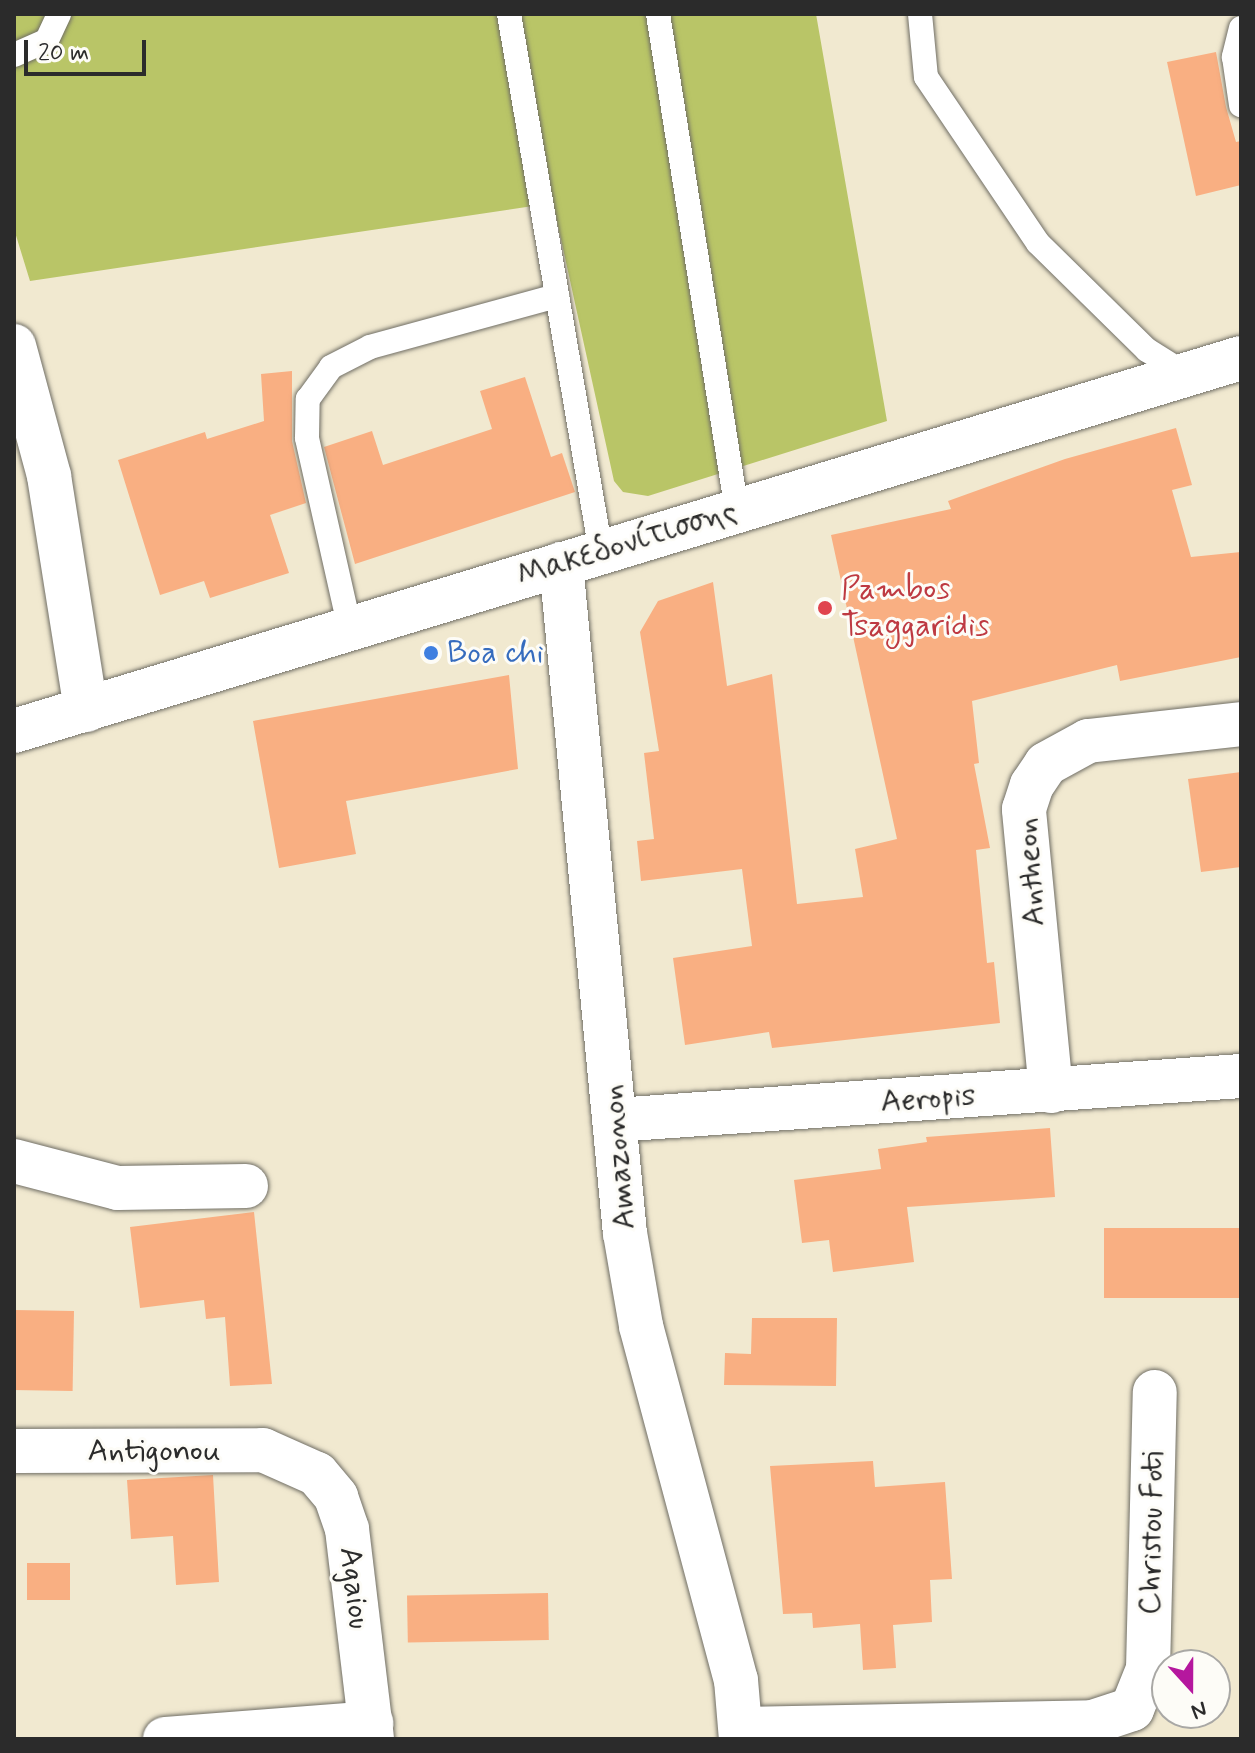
<!DOCTYPE html>
<meta charset="utf-8">
<style>
body{margin:0}
#map{position:relative;width:1255px;height:1753px;overflow:hidden;background:#f1e9d0;font-family:Mynerve,sans-serif}
div>[style]{position:absolute}
.green>*{inset:0;background:#b9c567}
.building>*{inset:0;background:#f9af82;transform-origin:0 0}
.roads{filter:drop-shadow(0 0 2px #706e65) drop-shadow(0 0 2px #706e65)}
.lane>*{height:24px;margin:-12px;padding:0 12px;transform-origin:12px;border-radius:12px;background:#fff}
.street>*{height:44px;margin:-22px;padding:0 22px;transform-origin:22px;border-radius:22px;background:#fff}
.secondary>*{height:44px;margin:-22px;padding:0 22px;transform-origin:22px;border-radius:22px;background:#fff}
.dots>*{width:22px;height:22px;translate:-50% -50%;box-sizing:border-box;border:4px solid #fdfcf7;border-radius:50%}
span{translate:-50% -50%;white-space:nowrap;text-align:center;line-height:1.15;-webkit-text-stroke:6px #fdfcf7;paint-order:stroke}
.street-label{font-size:32px;color:#2b2b2b}
.health-label{font-size:32px;color:#be3a42}
.left{translate:0 -50%;text-align:left}
.shop-label{font-size:32px;color:#366cbe}
.frame{position:absolute;inset:0;border:16px solid #2b2b2b;pointer-events:none}
.north{position:absolute;left:1151px;top:1649px;width:80px;height:80px;box-sizing:border-box;background:#fdfcf7;border:2px solid #a9a8a5;border-radius:50%;rotate:159deg;font-size:22px;font-weight:700;line-height:32px;text-align:center;color:#2b2b2b}
.north::after{content:'';display:block;margin:auto;width:28px;height:36px;background:#b5179e;clip-path:polygon(50% 0,100% 100%,50% 72%,0 100%)}
.scale{position:absolute;left:24px;top:40px;width:122px;height:36px;box-sizing:border-box;border:4px solid #2b2b2b;border-top:0;padding-left:10px;font-size:24px;line-height:28px;white-space:nowrap;color:#2b2b2b;-webkit-text-stroke:6px #fdfcf7;paint-order:stroke}
</style>
<div id="map">
<div class="green">
<div style="clip-path:polygon(14px 14px,816px 14px,887px 421px,648px 496px,623px 492px,614px 481px,553px 203px,30px 281px,14px 229px)"></div>
</div>
<div class="building">
<div style="clip-path:polygon(1216px 52px,1226px 107px,1236px 142px,1241px 141px,1241px 185px,1196px 196px,1167px 62px)"></div>
<div style="clip-path:polygon(292px 371px,292px 441px,306px 503px,270px 515px,289px 573px,210px 598px,204px 581px,160px 595px,118px 460px,205px 432px,207px 439px,264px 421px,261px 374px)"></div>
<div style="clip-path:polygon(525px 377px,551px 457px,562px 453px,575px 492px,355px 564px,324px 447px,372px 431px,383px 465px,492px 429px,480px 391px)"></div>
<div style="clip-path:polygon(1176px 428px,1192px 485px,1172px 490px,1191px 557px,1241px 552px,1241px 657px,1120px 681px,1117px 665px,972px 701px,979px 763px,974px 764px,990px 848px,976px 850px,987px 963px,994px 962px,1000px 1023px,772px 1048px,769px 1032px,685px 1045px,673px 958px,752px 946px,742px 869px,641px 881px,637px 841px,654px 839px,644px 753px,659px 751px,640px 632px,658px 601px,713px 582px,727px 686px,772px 674px,797px 904px,863px 897px,855px 849px,897px 839px,831px 535px,951px 509px,948px 501px,1065px 459px)"></div>
<div style="clip-path:polygon(509px 675px,518px 769px,346px 801px,356px 854px,279px 868px,253px 721px)"></div>
<div style="clip-path:polygon(1241px 772px,1241px 867px,1201px 872px,1188px 779px)"></div>
<div style="clip-path:polygon(1050px 1128px,1055px 1197px,907px 1207px,914px 1262px,833px 1272px,829px 1240px,802px 1243px,794px 1180px,881px 1169px,878px 1149px,927px 1142px,926px 1137px)"></div>
<div style="clip-path:polygon(254px 1212px,272px 1384px,230px 1386px,225px 1317px,206px 1319px,204px 1300px,140px 1308px,130px 1227px)"></div>
<div style="left:1241px;top:1228px;width:70px;height:137px;rotate:90deg"></div>
<div style="left:74px;top:1311px;width:80px;height:60px;rotate:91deg"></div>
<div style="clip-path:polygon(752px 1318px,837px 1318px,836px 1386px,724px 1385px,725px 1353px,751px 1354px)"></div>
<div style="clip-path:polygon(873px 1461px,875px 1487px,945px 1482px,952px 1579px,930px 1580px,932px 1622px,893px 1625px,896px 1668px,863px 1670px,860px 1624px,813px 1628px,812px 1613px,783px 1614px,770px 1466px)"></div>
<div style="clip-path:polygon(213px 1475px,219px 1582px,176px 1585px,173px 1536px,131px 1539px,127px 1480px)"></div>
<div style="left:70px;top:1563px;width:37px;height:43px;rotate:90deg"></div>
<div style="left:548px;top:1593px;width:47px;height:141px;rotate:89deg"></div>
</div>
<div class="roads">
<div class="lane">
<div style="left:509px;top:14px;width:546px;rotate:80.3deg"></div>
<div style="left:658px;top:14px;width:503px;rotate:80.97deg"></div>
<div style="left:920px;top:14px;width:63px;rotate:84.6deg"></div>
<div style="left:926px;top:77px;width:200px;rotate:56deg"></div>
<div style="left:1038px;top:243px;width:153px;rotate:44.5deg"></div>
<div style="left:1147px;top:350px;width:47px;rotate:32deg"></div>
<div style="left:1241px;top:28px;width:30px;rotate:104deg"></div>
<div style="left:1234px;top:57px;width:49px;rotate:81.7deg"></div>
<div style="left:14px;top:55px;width:36px;rotate:-24deg"></div>
<div style="left:47px;top:40px;width:29px;rotate:-65deg"></div>
<div style="left:350px;top:629px;width:196px;rotate:-102.7deg"></div>
<div style="left:307px;top:438px;width:39px;rotate:-89deg"></div>
<div style="left:308px;top:399px;width:39px;rotate:-54deg"></div>
<div style="left:331px;top:367px;width:44px;rotate:-27.1deg"></div>
<div style="left:370px;top:347px;width:194px;rotate:-15.3deg"></div>
</div>
<div class="street">
<div style="left:14px;top:346px;width:135px;rotate:74.9deg"></div>
<div style="left:49px;top:476px;width:237px;rotate:81deg"></div>
<div style="left:561px;top:564px;width:672px;rotate:84.54deg"></div>
<div style="left:625px;top:1233px;width:94px;rotate:80.2deg"></div>
<div style="left:641px;top:1326px;width:367px;rotate:75deg"></div>
<div style="left:736px;top:1680px;width:59px;rotate:85.2deg"></div>
<div style="left:1051px;top:1091px;width:283px;rotate:-95.5deg"></div>
<div style="left:1024px;top:809px;width:25px;rotate:-72deg"></div>
<div style="left:1032px;top:785px;width:25px;rotate:-56deg"></div>
<div style="left:1046px;top:764px;width:48px;rotate:-28.7deg"></div>
<div style="left:1088px;top:741px;width:154px;rotate:-6.3deg"></div>
<div style="left:615px;top:1120px;width:628px;rotate:-4.02deg"></div>
<div style="left:14px;top:1161px;width:107px;rotate:14.6deg"></div>
<div style="left:118px;top:1188px;width:128px;rotate:-0.9deg"></div>
<div style="left:14px;top:1451px;width:249px;rotate:-0.2deg"></div>
<div style="left:263px;top:1450px;width:59px;rotate:24deg"></div>
<div style="left:317px;top:1474px;width:30px;rotate:50deg"></div>
<div style="left:336px;top:1497px;width:34px;rotate:71deg"></div>
<div style="left:347px;top:1529px;width:211px;rotate:83.2deg"></div>
<div style="left:741px;top:1729px;width:352px;rotate:-1.1deg"></div>
<div style="left:1093px;top:1722px;width:41px;rotate:-18.4deg"></div>
<div style="left:1132px;top:1709px;width:43px;rotate:-68.2deg"></div>
<div style="left:1148px;top:1669px;width:277px;rotate:-88.6deg"></div>
<div style="left:165px;top:1739px;width:207px;rotate:-4.4deg"></div>
</div>
<div class="secondary">
<div style="left:14px;top:731px;width:1282px;rotate:-16.91deg"></div>
</div>
</div>
<div class="dots">
<div style="left:825px;top:608px;background:#e0444e"></div>
<div style="left:431px;top:653px;background:#3f7fe0"></div>
</div>
<div class="street-label">
<span style="left:627px;top:544px;rotate:-17deg">Μακεδονίτισσης</span>
<span style="left:1031px;top:872px;rotate:-94deg">Antheon</span>
<span style="left:928px;top:1099px;rotate:-4deg">Aeropis</span>
<span style="left:619px;top:1157px;rotate:-95deg">Amazonon</span>
<span style="left:154px;top:1451px">Antigonou</span>
<span style="left:1152px;top:1533px;rotate:-89deg">Christou Foti</span>
<span style="left:354px;top:1588px;rotate:83deg">Agaiou</span>
</div>
<div class="health-label">
<span class="left" style="left:841px;top:608px">Pambos<br>Tsaggaridis</span>
</div>
<div class="shop-label">
<span class="left" style="left:447px;top:653px">Boa chi</span>
</div>
<div class="frame"></div>
<div class="north">N</div>
<div class="scale">20 m</div>
</div>
